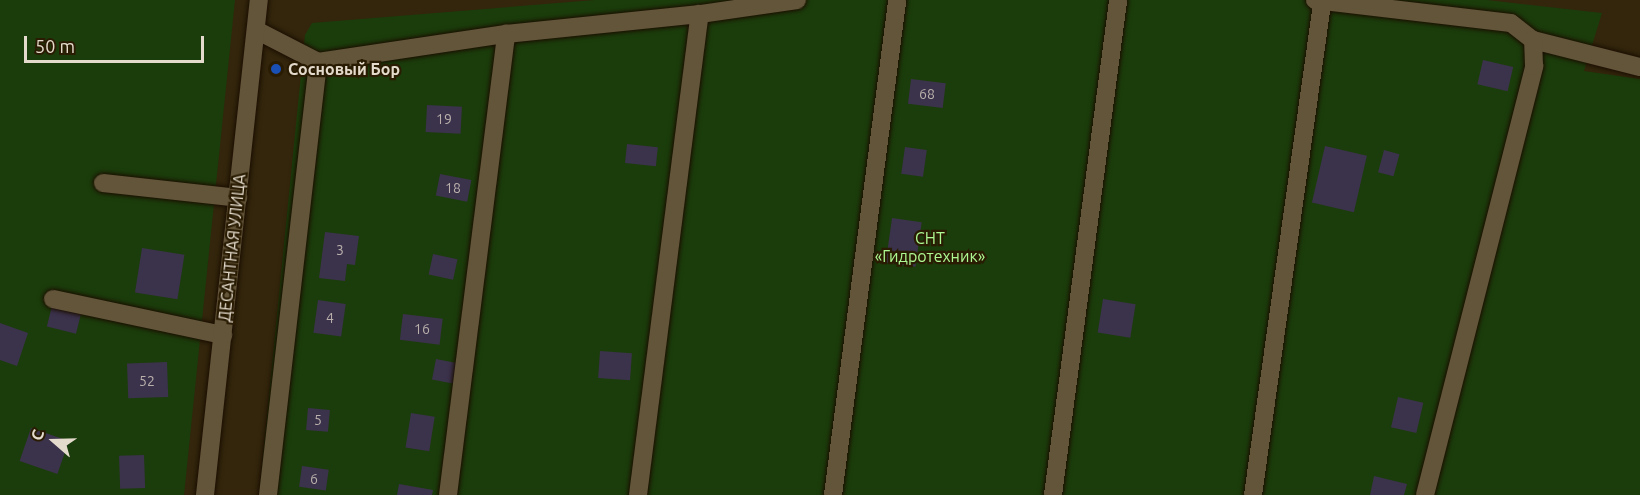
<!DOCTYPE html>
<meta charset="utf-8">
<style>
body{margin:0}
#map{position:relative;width:1640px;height:495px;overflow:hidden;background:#33260c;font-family:Ubuntu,sans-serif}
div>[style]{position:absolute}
.green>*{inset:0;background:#1b3d0b}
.building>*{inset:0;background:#3b324b;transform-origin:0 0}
.roads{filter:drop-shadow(0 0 2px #1b0e00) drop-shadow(0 0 2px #1b0e00)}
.minor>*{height:18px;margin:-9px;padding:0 9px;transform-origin:9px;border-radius:9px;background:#63553a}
.dots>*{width:16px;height:16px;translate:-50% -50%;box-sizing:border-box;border:3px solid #291c03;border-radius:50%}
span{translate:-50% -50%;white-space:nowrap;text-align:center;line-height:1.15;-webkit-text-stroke:4.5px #291c03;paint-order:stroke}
.number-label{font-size:14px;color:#bab1ac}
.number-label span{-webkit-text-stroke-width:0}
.poi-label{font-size:16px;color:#e4dbcc;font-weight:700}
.left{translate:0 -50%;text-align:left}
.park-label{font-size:16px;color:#adf892}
.street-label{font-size:16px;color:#e4dbcc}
.north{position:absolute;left:24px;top:411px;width:60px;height:60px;-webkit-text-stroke:4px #291c03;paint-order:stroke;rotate:290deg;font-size:16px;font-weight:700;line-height:24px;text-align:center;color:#e4dbcc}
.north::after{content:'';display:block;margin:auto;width:21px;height:27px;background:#e4dbcc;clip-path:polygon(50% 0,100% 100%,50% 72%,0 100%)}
.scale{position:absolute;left:24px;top:36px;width:180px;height:27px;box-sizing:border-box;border:3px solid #e4dbcc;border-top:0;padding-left:8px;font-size:18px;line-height:21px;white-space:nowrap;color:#e4dbcc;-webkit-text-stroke:4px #291c03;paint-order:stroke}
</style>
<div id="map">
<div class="green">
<div style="clip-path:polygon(0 0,235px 0,184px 495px,0 495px)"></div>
<div style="clip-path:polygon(595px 0,1487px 0,1602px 13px,1584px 71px,1640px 79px,1640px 495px,259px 495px,303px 54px,305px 35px,312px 23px)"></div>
</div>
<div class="building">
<div style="left:1483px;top:60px;width:31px;height:25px;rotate:13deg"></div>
<div style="left:911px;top:79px;width:35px;height:25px;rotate:7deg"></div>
<div style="left:427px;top:105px;width:35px;height:27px;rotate:3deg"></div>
<div style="left:627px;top:144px;width:31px;height:19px;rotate:6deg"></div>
<div style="left:1325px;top:146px;width:43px;height:58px;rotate:13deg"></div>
<div style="left:905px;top:147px;width:22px;height:27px;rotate:8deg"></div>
<div style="left:1384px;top:150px;width:16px;height:23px;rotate:15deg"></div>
<div style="left:440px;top:174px;width:32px;height:22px;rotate:11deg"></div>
<div style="left:892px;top:218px;width:30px;height:45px;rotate:8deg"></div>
<div style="clip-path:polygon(325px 232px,359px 236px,355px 265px,347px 264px,345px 281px,319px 278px)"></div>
<div style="left:142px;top:248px;width:43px;height:45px;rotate:9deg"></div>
<div style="left:433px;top:254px;width:25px;height:21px;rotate:12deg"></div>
<div style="left:1103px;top:299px;width:33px;height:34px;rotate:9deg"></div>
<div style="left:318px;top:300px;width:28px;height:33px;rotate:8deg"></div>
<div style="left:52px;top:306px;width:30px;height:21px;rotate:14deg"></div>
<div style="left:403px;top:314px;width:40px;height:26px;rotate:7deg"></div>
<div style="clip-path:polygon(0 323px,28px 333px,17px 366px,0 360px)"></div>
<div style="left:600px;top:351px;width:32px;height:27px;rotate:4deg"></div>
<div style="left:436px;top:359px;width:21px;height:21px;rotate:11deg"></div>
<div style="left:167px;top:362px;width:35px;height:40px;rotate:88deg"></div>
<div style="left:1398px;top:397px;width:26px;height:31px;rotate:13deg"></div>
<div style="left:308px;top:408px;width:22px;height:22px;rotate:5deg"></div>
<div style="left:411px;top:413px;width:24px;height:35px;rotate:9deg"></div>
<div style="left:31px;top:428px;width:40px;height:35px;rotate:19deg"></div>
<div style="left:144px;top:455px;width:33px;height:25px;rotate:88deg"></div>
<div style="left:302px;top:466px;width:27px;height:21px;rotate:8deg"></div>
<div style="clip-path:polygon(1374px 476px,1407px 484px,1404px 495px,1370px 495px)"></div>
<div style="clip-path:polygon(399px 484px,433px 490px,432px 495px,397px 495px)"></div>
</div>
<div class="roads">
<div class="minor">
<div style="left:1315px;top:0;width:197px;rotate:6.7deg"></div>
<div style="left:1511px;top:23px;width:28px;rotate:38deg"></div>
<div style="left:1533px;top:40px;width:110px;rotate:14.2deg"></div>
<div style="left:256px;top:30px;width:70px;rotate:27.3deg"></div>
<div style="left:318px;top:62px;width:190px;rotate:-8.5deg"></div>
<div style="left:506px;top:34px;width:195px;rotate:-5.9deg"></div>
<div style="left:700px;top:14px;width:98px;rotate:-8.2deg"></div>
<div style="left:103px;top:183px;width:136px;rotate:6.3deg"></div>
<div style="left:53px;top:299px;width:174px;rotate:12deg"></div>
<div style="left:205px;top:495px;width:498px;rotate:-83.8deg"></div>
<div style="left:268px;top:495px;width:436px;rotate:-83.4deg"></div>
<div style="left:448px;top:495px;width:465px;rotate:-82.8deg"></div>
<div style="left:638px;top:495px;width:485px;rotate:-82.7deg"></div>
<div style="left:833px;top:495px;width:499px;rotate:-82.6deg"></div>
<div style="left:1053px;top:495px;width:499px;rotate:-82.5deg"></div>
<div style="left:1253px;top:495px;width:499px;rotate:-82deg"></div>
<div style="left:1425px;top:495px;width:443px;rotate:-75.7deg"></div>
<div style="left:1534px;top:66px;width:26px;rotate:-92deg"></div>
</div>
</div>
<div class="dots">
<div style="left:276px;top:69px;background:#1a4fb4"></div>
</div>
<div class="number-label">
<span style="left:927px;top:94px">68</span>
<span style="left:444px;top:119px">19</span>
<span style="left:453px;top:188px">18</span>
<span style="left:340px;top:250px">3</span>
<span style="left:330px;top:318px">4</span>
<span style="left:422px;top:329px">16</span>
<span style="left:147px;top:381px">52</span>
<span style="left:318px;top:420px">5</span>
<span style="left:314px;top:479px">6</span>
</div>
<div class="poi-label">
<span class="left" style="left:288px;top:69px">Сосновый Бор</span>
</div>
<div class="park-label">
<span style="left:930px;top:247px">СНТ<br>«Гидротехник»</span>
</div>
<div class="street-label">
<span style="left:232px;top:248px;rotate:-84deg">ДЕСАНТНАЯ УЛИЦА</span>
</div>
<div class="north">С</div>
<div class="scale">50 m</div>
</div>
